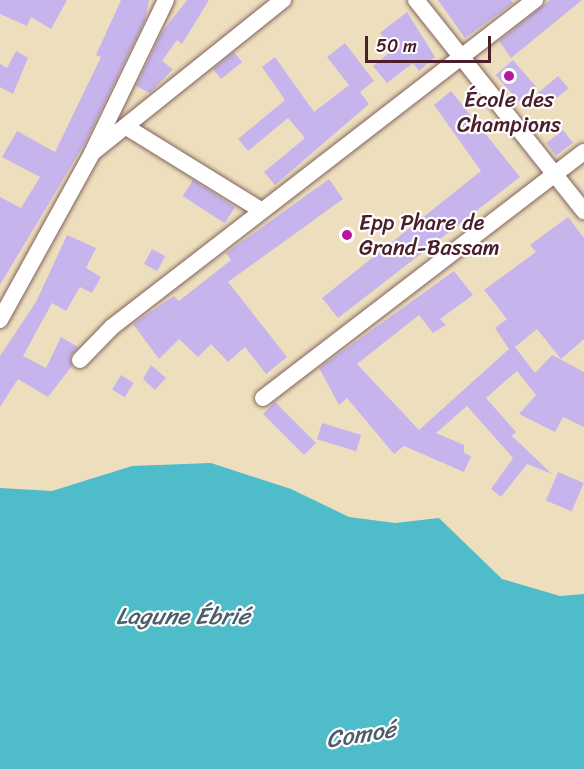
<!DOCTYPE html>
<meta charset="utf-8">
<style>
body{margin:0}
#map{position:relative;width:584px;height:769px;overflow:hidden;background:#eddfbd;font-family:Sriracha,sans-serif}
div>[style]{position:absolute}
.water>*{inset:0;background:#4fbcc9}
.building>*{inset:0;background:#c7b4ed;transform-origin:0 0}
.roads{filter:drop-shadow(0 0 2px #83625e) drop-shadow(0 0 2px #83625e)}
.minor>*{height:16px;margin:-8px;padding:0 8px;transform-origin:8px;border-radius:8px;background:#fff}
.dots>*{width:16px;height:16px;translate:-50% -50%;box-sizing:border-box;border:3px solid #fff;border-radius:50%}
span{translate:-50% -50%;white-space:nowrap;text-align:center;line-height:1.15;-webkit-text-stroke:4.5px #fff;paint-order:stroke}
.poi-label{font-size:22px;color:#4a1f2b}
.left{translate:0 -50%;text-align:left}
.water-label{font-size:24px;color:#4c5e6a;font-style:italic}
.scale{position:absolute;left:365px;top:36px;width:126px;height:27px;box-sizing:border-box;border:3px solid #4a1f2b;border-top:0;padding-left:8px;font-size:18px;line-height:21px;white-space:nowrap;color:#4a1f2b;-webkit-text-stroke:4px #fff;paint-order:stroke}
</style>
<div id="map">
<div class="water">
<div style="clip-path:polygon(211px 463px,291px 489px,349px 517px,395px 523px,439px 518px,502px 579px,560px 596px,584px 594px,584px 769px,0 769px,0 488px,52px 491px,132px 466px)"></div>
</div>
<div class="building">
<div style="clip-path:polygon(0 0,67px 0,51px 29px,31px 17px,27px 26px,0 14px)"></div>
<div style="clip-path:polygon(121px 0,149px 0,145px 20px,86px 141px,0 285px,0 197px,21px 208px,40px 177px,2px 157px,17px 131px,55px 152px,101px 57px,96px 55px)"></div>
<div style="clip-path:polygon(187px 0,209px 0,182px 44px,177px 40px,162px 61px,173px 69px,150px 93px,136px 86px,162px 32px)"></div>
<div style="clip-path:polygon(438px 0,511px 0,513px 3px,465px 38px)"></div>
<div style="clip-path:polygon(550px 0,582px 0,511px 58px,499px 41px)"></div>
<div style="clip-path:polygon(407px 12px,435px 57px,419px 71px,413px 63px,387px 83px,373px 66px,393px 50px,380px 33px)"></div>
<div style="clip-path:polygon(345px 43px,374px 81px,360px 92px,369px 104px,275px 185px,264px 172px,305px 138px,288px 118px,248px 151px,238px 139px,285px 100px,262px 67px,275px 57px,314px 112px,349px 85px,327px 57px)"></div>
<div style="clip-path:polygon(16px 51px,28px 58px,13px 94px,0 87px,0 64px,7px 68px)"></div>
<div style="left:234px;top:52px;width:13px;height:27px;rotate:51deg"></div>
<div style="left:513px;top:60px;width:35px;height:23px;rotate:49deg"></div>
<div style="left:558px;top:76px;width:16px;height:26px;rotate:50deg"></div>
<div style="clip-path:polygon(451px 91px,520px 177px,338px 318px,322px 298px,481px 171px,434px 105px)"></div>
<div style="left:563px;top:130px;width:16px;height:21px;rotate:52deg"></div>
<div style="clip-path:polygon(329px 179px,343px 199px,228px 282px,287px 357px,266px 374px,245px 347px,228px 362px,211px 344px,198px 357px,179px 339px,159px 359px,133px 324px,174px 296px,179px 301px,231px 260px,226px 253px)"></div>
<div style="left:193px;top:180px;width:50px;height:19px;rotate:33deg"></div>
<div style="clip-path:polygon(568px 217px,584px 238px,584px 339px,561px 359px,537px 329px,515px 347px,535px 373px,552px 355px,584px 372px,584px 427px,563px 417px,555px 432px,519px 414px,536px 395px,517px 371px,486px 398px,516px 432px,512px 436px,552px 474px,527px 464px,501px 497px,491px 489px,513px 458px,467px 406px,436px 433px,464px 445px,464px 453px,471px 456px,464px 472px,404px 446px,394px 454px,347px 398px,339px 405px,319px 368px,454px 271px,473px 295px,440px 319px,446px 325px,433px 333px,419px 315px,357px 364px,419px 430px,509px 349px,495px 328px,507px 319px,484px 290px,536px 252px,530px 245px)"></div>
<div style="clip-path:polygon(67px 235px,96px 248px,86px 268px,101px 277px,92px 293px,80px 287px,66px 311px,52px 303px,23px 356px,46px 368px,61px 337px,78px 347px,70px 357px,72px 366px,48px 397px,18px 379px,0 407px,0 356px,36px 302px)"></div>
<div style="left:152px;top:249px;width:15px;height:17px;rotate:28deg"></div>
<div style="clip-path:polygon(151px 365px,166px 378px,155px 390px,143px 379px)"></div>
<div style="left:121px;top:375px;width:15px;height:17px;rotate:32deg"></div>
<div style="left:275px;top:402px;width:58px;height:17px;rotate:45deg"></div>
<div style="left:322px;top:423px;width:41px;height:17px;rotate:17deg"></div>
<div style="left:558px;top:472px;width:28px;height:31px;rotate:23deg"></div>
</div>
<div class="roads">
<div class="minor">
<div style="left:166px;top:0;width:170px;rotate:115.8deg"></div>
<div style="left:92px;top:153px;width:245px;rotate:-38.7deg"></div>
<div style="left:416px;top:0;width:270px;rotate:51.5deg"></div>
<div style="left:128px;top:128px;width:156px;rotate:31.7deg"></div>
<div style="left:0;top:320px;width:191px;rotate:-61.1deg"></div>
<div style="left:80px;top:360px;width:46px;rotate:-45.9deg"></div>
<div style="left:112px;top:327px;width:535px;rotate:-37.71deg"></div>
<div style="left:263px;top:398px;width:404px;rotate:-37.5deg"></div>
</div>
</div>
<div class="dots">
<div style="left:509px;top:76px;background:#b5179e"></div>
<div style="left:347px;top:235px;background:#b5179e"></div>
</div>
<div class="poi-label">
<span style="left:509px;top:112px">École des<br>Champions</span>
<span class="left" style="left:359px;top:235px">Epp Phare de<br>Grand-Bassam</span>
</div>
<div class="water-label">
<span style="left:183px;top:617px">Lagune Ébrié</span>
<span style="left:361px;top:735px;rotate:-9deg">Comoé</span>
</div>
<div class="scale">50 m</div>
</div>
